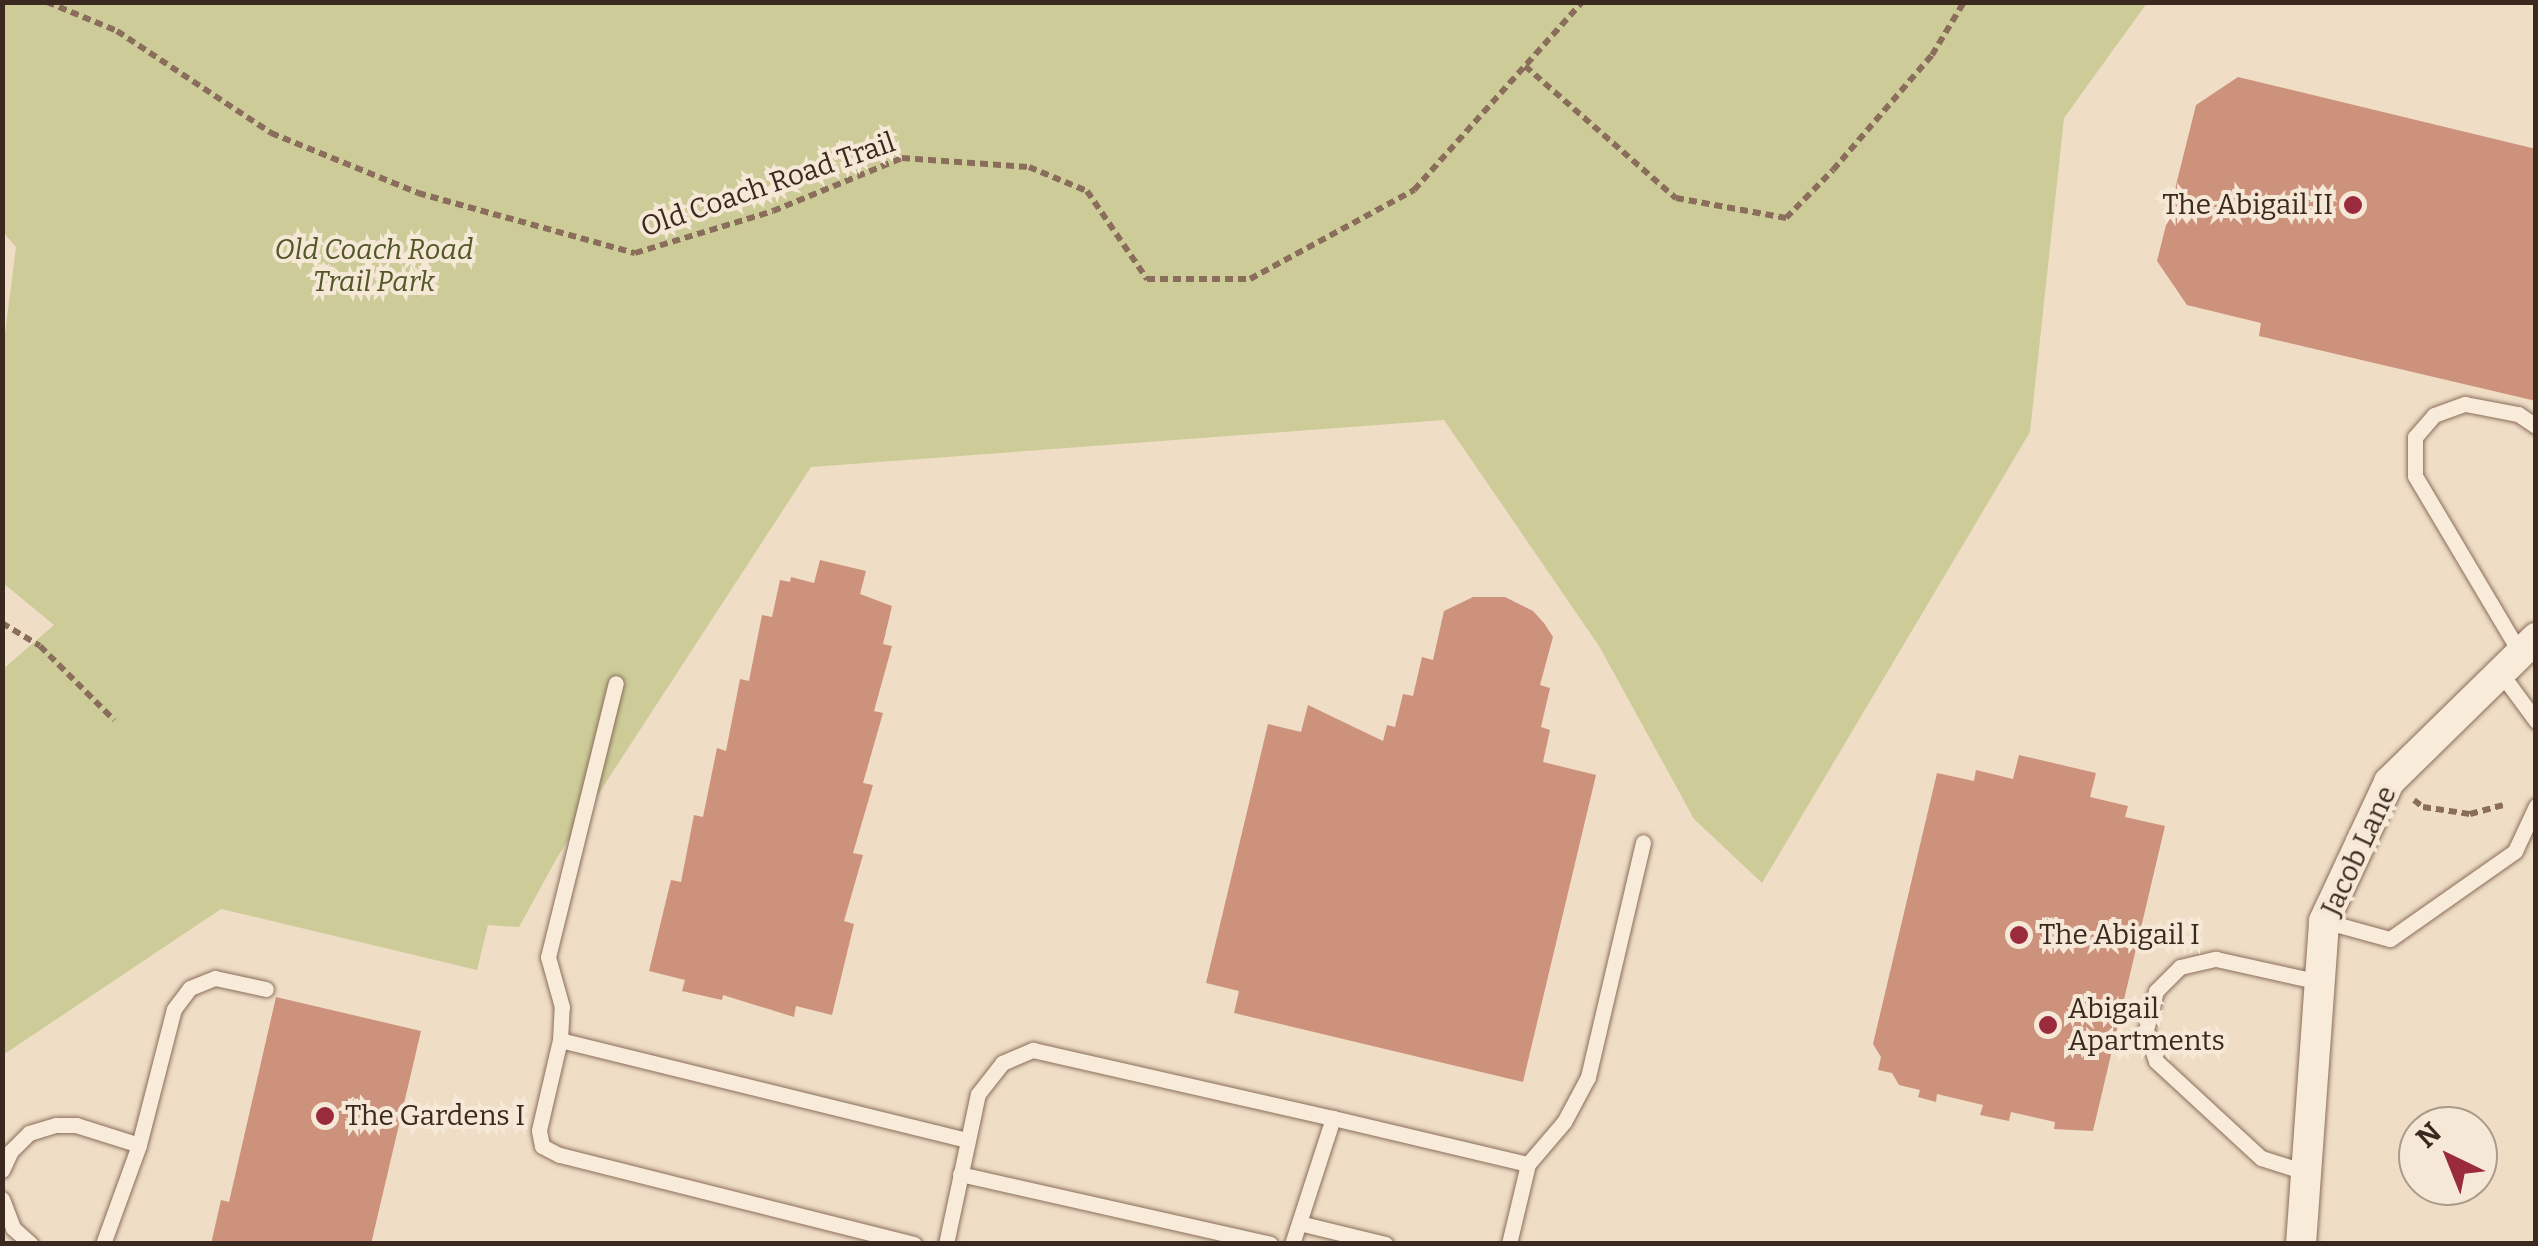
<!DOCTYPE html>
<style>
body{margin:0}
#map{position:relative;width:2538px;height:1246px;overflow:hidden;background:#efddc6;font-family:Bitter,serif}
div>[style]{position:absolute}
.green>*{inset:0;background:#cdcc99}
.building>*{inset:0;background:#cd927c}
.path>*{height:6px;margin-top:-3px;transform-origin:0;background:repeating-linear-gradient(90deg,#8a6e5b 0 8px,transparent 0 13px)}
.roads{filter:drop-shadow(0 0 2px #8a6e5b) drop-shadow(0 0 2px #8a6e5b)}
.lane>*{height:15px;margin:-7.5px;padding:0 7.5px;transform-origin:7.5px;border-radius:7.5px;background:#f9ebda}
.street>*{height:30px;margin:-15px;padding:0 15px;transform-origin:15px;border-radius:15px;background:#f9ebda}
.dots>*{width:28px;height:28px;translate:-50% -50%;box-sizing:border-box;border:5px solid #f6e8d6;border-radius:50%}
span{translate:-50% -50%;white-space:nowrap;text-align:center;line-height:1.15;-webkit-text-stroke:8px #f6e8d6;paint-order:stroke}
.street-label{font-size:28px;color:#3b281f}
.poi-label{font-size:28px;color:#3b281f}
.right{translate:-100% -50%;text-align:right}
.left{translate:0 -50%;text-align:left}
.park-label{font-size:28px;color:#525726;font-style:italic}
.frame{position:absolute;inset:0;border:5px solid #3b281f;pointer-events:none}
.north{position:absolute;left:2398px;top:1106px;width:100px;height:100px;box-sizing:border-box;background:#f6e8d6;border:2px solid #ab9b8d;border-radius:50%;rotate:317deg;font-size:28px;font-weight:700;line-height:40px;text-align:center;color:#3b281f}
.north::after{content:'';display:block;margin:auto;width:35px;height:45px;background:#9a2b3c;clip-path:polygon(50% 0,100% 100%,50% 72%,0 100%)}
</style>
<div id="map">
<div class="green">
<div style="clip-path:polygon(3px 3px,2147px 3px,2064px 118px,2030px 432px,1762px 883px,1694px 819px,1599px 646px,1444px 420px,811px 467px,558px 856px,519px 927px,488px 925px,477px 970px,221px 909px,3px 1055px,3px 669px,54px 625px,3px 583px,2px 357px,16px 247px,3px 232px)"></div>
</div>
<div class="building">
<div style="clip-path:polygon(2238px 77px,2536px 149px,2536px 401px,2259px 336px,2261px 323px,2187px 305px,2157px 261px,2196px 105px)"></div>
<div style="clip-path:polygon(820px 560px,866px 571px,860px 594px,892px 606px,883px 644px,892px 646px,874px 711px,883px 713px,863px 783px,873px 785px,853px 853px,863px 855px,844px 921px,854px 924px,832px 1015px,796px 1006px,794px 1017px,723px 995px,722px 1000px,682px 991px,685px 980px,649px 971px,671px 880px,681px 882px,694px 815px,703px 817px,717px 748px,726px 751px,740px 679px,749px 681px,762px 615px,772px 617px,780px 580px,790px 582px,791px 577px,814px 583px)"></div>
<div style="clip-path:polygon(1473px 597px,1505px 597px,1533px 611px,1544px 623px,1553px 637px,1540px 685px,1550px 688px,1541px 727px,1550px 730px,1543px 762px,1596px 775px,1523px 1082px,1234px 1013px,1239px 991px,1206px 983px,1268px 724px,1301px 732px,1308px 705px,1383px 741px,1387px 725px,1395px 727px,1403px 694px,1413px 696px,1422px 657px,1433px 660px,1444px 611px)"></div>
<div style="clip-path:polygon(2019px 755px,2096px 773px,2090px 797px,2128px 806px,2125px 817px,2165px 826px,2093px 1131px,2054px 1129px,2055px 1122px,2011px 1112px,2009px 1121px,1980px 1115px,1983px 1105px,1937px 1094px,1936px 1102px,1918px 1097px,1920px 1090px,1899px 1085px,1892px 1073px,1878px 1070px,1881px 1057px,1873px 1044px,1937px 773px,1974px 781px,1976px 770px,2013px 779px)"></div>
<div style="clip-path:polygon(276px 997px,421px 1031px,371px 1244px,211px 1244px,221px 1200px,229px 1202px)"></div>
</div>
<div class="path">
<div style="left:47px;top:2px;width:76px;rotate:22.5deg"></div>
<div style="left:117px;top:31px;width:185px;rotate:33.5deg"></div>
<div style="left:271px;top:133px;width:159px;rotate:22.2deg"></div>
<div style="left:418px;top:193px;width:225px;rotate:15.5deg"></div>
<div style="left:635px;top:253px;width:144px;rotate:-16.9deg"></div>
<div style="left:773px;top:211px;width:139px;rotate:-22.3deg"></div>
<div style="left:902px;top:158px;width:127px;rotate:4.1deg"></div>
<div style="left:1029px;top:167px;width:63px;rotate:22.5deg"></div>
<div style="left:1087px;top:191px;width:107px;rotate:55.7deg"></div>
<div style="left:1147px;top:279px;width:103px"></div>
<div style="left:1250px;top:279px;width:187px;rotate:-28.5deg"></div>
<div style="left:1414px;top:190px;width:252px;rotate:-48.2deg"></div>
<div style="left:1525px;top:66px;width:201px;rotate:41.2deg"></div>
<div style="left:1676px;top:198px;width:112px;rotate:10.3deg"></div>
<div style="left:1786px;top:218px;width:67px;rotate:-45.6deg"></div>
<div style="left:1833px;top:170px;width:152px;rotate:-49.3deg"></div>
<div style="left:1932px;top:55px;width:62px;rotate:-58.9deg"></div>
<div style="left:2px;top:623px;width:44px;rotate:31.2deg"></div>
<div style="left:40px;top:646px;width:105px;rotate:45deg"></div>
<div style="left:2414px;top:800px;width:11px;rotate:38deg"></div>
<div style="left:2423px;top:807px;width:48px;rotate:8.5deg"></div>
<div style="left:2470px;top:814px;width:38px;rotate:-15deg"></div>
</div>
<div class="roads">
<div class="lane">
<div style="left:2519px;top:651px;width:204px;rotate:-120.7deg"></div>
<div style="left:2415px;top:476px;width:39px;rotate:-90deg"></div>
<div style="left:2415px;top:437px;width:29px;rotate:-49deg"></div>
<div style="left:2434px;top:415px;width:33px;rotate:-20deg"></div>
<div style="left:2465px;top:404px;width:54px;rotate:10.7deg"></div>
<div style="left:2518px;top:414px;width:22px;rotate:34deg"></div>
<div style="left:2500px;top:672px;width:61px;rotate:53.7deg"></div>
<div style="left:2324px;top:921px;width:68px;rotate:15.3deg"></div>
<div style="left:2390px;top:939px;width:153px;rotate:-35.1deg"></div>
<div style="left:2515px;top:851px;width:50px;rotate:-65deg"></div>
<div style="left:560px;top:1040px;width:33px;rotate:-87deg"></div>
<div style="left:562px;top:1007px;width:52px;rotate:-105.6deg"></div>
<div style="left:548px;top:957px;width:282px;rotate:-76.1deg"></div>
<div style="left:1333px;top:1118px;width:200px;rotate:13.3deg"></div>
<div style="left:1528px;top:1164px;width:82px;rotate:103.4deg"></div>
<div style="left:1528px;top:1164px;width:55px;rotate:-49.4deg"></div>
<div style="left:1564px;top:1122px;width:51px;rotate:-61.9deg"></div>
<div style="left:1588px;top:1077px;width:241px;rotate:-76.8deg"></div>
<div style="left:2px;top:1170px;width:21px;rotate:-65deg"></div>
<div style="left:11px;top:1151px;width:25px;rotate:-45deg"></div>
<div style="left:29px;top:1133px;width:28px;rotate:-17deg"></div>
<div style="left:56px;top:1125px;width:20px"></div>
<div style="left:76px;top:1125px;width:66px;rotate:17.6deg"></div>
<div style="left:2305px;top:1172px;width:46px;rotate:-162.3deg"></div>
<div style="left:2261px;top:1158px;width:143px;rotate:-137.3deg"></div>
<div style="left:2156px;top:1061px;width:33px;rotate:-108deg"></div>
<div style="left:2146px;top:1030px;width:40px;rotate:-75.6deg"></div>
<div style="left:2156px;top:991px;width:34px;rotate:-45deg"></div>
<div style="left:2180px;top:967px;width:37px;rotate:-13deg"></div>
<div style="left:2216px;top:959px;width:107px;rotate:12.5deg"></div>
<div style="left:960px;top:1174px;width:318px;rotate:12.7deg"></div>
<div style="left:2px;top:1199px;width:31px;rotate:69deg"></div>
<div style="left:13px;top:1228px;width:24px;rotate:42deg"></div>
<div style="left:1299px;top:1223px;width:89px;rotate:13.7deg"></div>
<div style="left:103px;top:1244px;width:105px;rotate:-70deg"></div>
<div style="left:139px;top:1145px;width:140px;rotate:-75.6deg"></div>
<div style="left:174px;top:1009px;width:26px;rotate:-53deg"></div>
<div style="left:190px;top:988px;width:27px;rotate:-22deg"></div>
<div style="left:215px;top:978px;width:52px;rotate:12.2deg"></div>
<div style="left:914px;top:1244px;width:366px;rotate:-165.9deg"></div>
<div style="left:559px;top:1155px;width:19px;rotate:-152deg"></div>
<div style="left:542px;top:1146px;width:16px;rotate:-101deg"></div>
<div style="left:539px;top:1130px;width:92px;rotate:-76.9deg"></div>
<div style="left:560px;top:1040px;width:420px;rotate:13.8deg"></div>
<div style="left:946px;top:1244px;width:153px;rotate:-78deg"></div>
<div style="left:978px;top:1094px;width:39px;rotate:-52deg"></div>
<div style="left:1002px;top:1063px;width:34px;rotate:-23deg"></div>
<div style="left:1033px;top:1050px;width:308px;rotate:12.8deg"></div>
<div style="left:1333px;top:1118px;width:133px;rotate:108deg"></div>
</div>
<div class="street">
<div style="left:2301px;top:1244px;width:324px;rotate:-85.9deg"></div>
<div style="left:2324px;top:921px;width:153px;rotate:-64.9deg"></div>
<div style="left:2389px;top:782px;width:206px;rotate:-44.4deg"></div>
</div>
</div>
<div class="dots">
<div style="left:2353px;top:205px;background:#9a2b3c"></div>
<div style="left:2019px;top:935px;background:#9a2b3c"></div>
<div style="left:2048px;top:1025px;background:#9a2b3c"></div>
<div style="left:325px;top:1116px;background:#9a2b3c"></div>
</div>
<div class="street-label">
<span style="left:768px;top:185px;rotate:-19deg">Old Coach Road Trail</span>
<span style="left:2359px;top:851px;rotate:-65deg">Jacob Lane</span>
</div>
<div class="poi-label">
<span class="right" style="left:2333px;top:205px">The Abigail II</span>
<span class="left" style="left:2039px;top:935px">The Abigail I</span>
<span class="left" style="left:2068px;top:1025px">Abigail<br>Apartments</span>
<span class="left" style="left:345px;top:1116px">The Gardens I</span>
</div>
<div class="park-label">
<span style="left:374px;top:266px">Old Coach Road<br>Trail Park</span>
</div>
<div class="frame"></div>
<div class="north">N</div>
</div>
